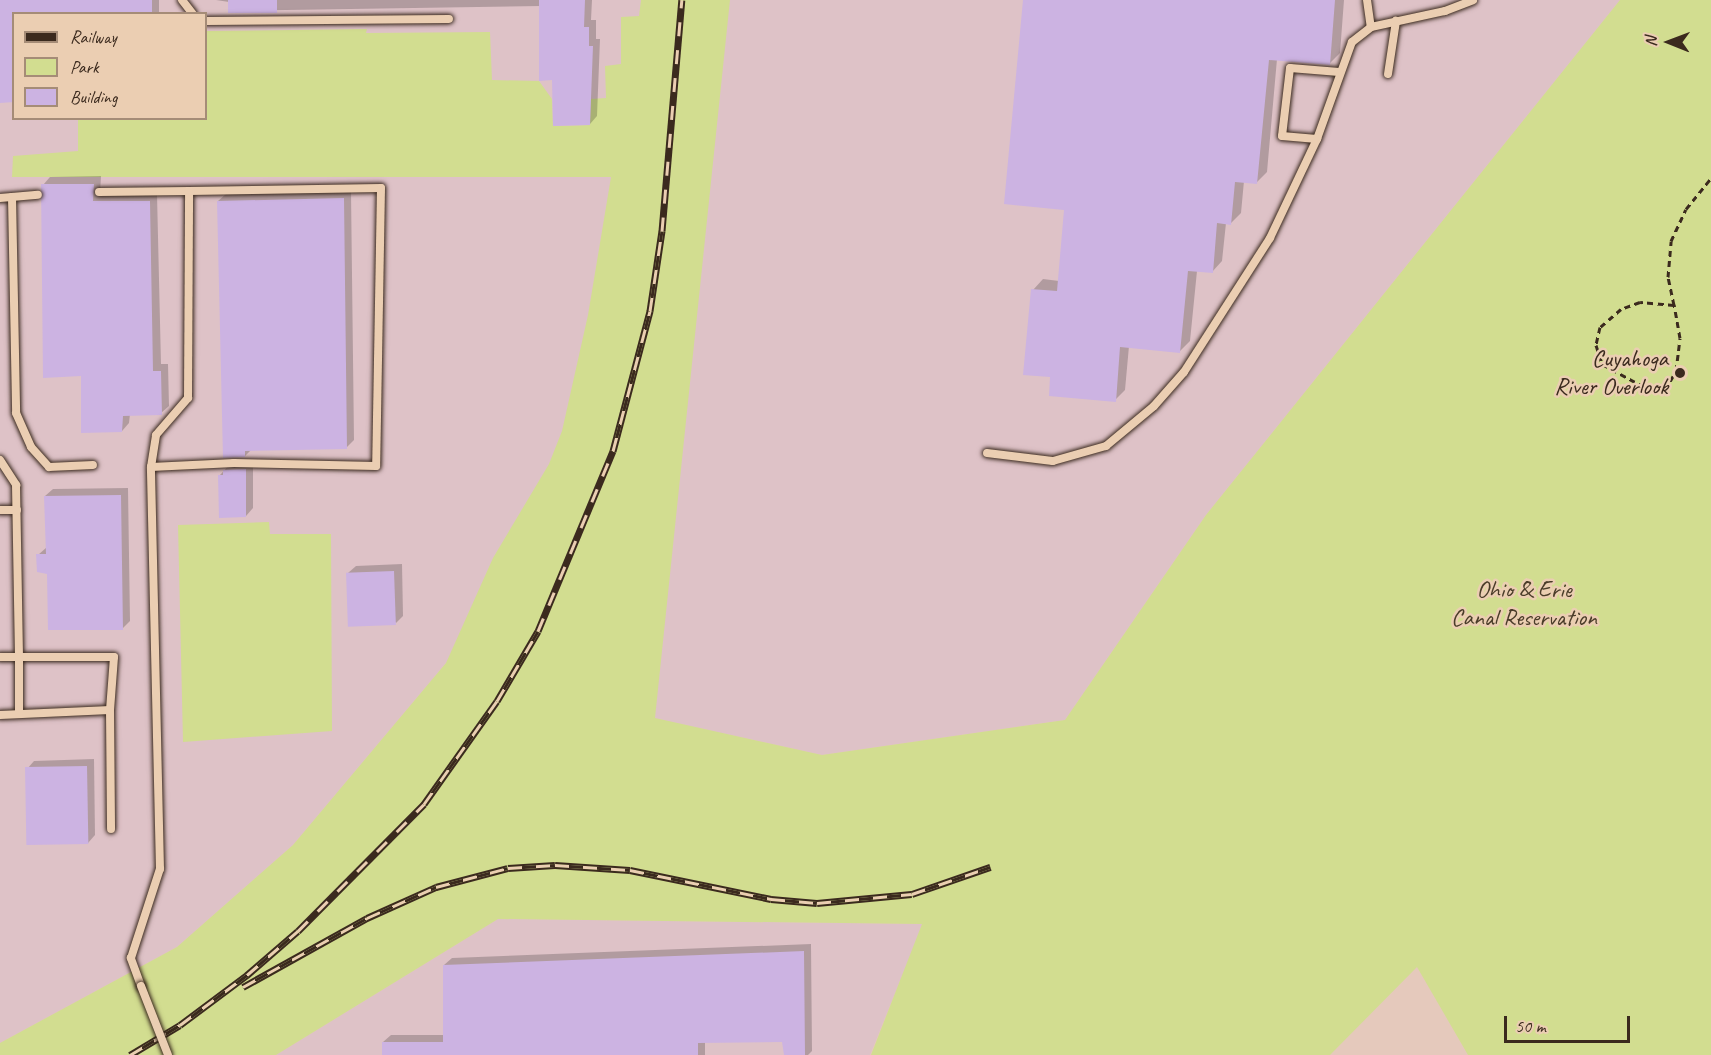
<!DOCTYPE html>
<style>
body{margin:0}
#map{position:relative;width:1711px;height:1055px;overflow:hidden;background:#e5c9bc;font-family:Caveat,sans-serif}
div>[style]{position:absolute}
.built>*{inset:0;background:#dec2c7}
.green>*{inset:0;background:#d2dd90}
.shadow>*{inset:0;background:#0003}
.building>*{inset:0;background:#ccb3e2;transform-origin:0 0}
.path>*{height:3px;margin-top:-1.5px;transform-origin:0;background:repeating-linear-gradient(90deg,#3b2a1e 0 6px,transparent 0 10.5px)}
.roads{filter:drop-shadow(0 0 2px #3b2a1e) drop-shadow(0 0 2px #3b2a1e)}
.service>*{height:8px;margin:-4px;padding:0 4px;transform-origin:4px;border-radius:4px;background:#ebceb2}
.rail>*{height:7px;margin-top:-3.5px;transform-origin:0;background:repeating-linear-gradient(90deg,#ebceb2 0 14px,#3b2a1e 0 28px);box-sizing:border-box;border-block:2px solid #3b2a1e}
.bridges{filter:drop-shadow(0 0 2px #3b2a1e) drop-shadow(0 0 2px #3b2a1e)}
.service-bridge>*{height:8px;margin:-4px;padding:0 4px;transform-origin:4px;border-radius:4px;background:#ebceb2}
.dots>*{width:16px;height:16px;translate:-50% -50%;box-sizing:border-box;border:3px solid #ebceb2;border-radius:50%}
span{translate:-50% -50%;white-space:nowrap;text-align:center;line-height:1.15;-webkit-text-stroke:5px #ebceb2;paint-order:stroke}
.poi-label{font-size:24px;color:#3b2a1e}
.right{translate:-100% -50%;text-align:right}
.park-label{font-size:24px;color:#4a3c29}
.legend{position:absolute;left:12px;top:12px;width:195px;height:108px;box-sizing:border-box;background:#ebceb2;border:2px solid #a58c77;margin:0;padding:8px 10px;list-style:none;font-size:18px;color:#3b2a1e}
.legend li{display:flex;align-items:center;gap:12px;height:30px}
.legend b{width:30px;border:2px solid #a58c77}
.north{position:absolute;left:1639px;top:12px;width:60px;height:60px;-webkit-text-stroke:4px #ebceb2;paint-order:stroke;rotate:271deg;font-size:16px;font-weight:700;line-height:24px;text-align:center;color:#3b2a1e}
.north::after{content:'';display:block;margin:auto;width:21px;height:27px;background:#3b2a1e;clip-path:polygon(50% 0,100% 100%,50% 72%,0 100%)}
.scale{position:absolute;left:1504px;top:1016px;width:126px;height:27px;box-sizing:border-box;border:3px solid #3b2a1e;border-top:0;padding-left:8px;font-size:18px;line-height:21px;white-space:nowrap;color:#3b2a1e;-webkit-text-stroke:4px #ebceb2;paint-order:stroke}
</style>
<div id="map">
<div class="built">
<div style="clip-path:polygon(evenodd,0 0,1620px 0,1206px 515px,1065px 720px,822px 755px,603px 707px,446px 663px,293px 845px,177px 947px,0 1043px,0 0,14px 14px,206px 14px,206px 118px,14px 118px,14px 14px)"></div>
<div style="clip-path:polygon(498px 919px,923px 924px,870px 1055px,276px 1055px)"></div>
</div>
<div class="green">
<div style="clip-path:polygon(641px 0,730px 0,655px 718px,822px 755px,1065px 720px,1206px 515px,1620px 0,1711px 0,1711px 1055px,1468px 1055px,1417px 967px,1330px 1055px,871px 1055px,922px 924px,498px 919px,276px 1055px,0 1055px,0 1043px,177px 947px,293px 845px,446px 663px,493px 558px,549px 464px,562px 431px,588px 315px,611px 177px,12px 177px,13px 156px,78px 151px,78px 119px,206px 118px,206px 31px,367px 29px,366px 33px,490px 32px,492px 80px,539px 81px,552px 99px,553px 126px,590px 125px,591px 99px,606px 98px,605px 66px,621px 64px,621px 17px,639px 16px)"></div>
<div style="clip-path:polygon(269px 522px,270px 534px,331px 534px,332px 731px,183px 742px,178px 525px)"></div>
</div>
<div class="shadow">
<div style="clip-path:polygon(0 0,159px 0,159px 12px,14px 14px,0 101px)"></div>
<div style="clip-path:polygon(216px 0,592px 0,591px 20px,596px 20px,596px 39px,600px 39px,597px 116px,590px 124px,553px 79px,541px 6px,229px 11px,229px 2px)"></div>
<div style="clip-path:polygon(1024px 0,1344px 0,1340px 53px,1329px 64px,1277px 59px,1267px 172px,1257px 182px,1244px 181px,1241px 213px,1231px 223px,1226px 223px,1222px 261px,1212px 272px,1197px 271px,1190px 341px,1180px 351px,1129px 346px,1125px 390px,1115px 400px,1033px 290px,1043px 279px,1059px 281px,1065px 208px)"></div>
<div style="clip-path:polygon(101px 176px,100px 194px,157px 194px,161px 364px,168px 364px,169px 406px,161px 413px,130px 414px,129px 423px,122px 431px,82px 375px,43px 185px,50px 177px)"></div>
<div style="clip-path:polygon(351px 191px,354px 440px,346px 448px,251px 450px,245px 456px,218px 201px,226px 194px)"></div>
<div style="clip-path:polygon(232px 462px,253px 462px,253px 508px,246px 516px,220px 475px)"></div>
<div style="clip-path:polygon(128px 488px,130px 621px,122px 629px,49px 573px,38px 555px,47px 547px,45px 496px,53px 489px)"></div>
<div style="clip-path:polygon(402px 564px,403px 616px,396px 623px,348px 573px,356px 566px)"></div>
<div style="clip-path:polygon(94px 759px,95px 835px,88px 843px,27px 769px,34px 761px)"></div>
<div style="clip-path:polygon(811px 944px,812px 1051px,808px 1055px,785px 1055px,784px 1040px,705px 1041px,705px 1055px,383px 1055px,383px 1042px,391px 1035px,444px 1035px,444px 965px,452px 958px)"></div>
</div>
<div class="building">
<div style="clip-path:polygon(0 0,152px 0,152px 14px,14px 14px,14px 102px,0 103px)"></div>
<div style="left:228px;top:0;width:49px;height:13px"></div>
<div style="clip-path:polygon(539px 0,585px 0,584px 27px,589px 27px,589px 46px,593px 46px,590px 125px,553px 126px,552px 80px,539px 81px)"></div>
<div style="clip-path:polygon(1023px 0,1335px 0,1330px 65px,1269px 60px,1257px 184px,1235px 182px,1231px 225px,1217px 223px,1213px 273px,1188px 271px,1180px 353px,1120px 347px,1116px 402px,1049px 396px,1050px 377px,1023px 375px,1031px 289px,1057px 291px,1064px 210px,1004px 204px)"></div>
<div style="clip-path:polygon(41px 184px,94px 184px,93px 201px,150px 201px,153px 371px,161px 371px,162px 415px,123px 416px,122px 432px,81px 433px,81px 376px,43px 378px)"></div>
<div style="clip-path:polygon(344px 198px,347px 449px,245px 451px,245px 457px,223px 458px,217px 201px)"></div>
<div style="clip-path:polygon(246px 469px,246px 517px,219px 518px,218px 475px,223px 475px,223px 470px)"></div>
<div style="clip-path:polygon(121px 495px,123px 630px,48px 630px,47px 574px,37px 572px,36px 554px,46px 554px,44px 496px)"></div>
<div style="left:394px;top:571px;width:54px;height:48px;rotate:88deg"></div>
<div style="left:87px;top:766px;width:78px;height:62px;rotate:89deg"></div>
<div style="clip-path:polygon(804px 951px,805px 1055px,784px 1055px,782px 1042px,698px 1043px,698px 1055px,382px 1055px,382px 1042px,443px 1042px,443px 965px)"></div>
</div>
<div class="path">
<div style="left:1674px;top:305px;width:34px;rotate:-175deg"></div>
<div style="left:1640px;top:302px;width:20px;rotate:160deg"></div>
<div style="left:1621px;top:309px;width:28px;rotate:139deg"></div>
<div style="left:1600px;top:327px;width:18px;rotate:103deg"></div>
<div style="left:1596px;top:345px;width:20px;rotate:72deg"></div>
<div style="left:1602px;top:364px;width:50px;rotate:28.6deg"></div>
<div style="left:1646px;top:388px;width:19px;rotate:6deg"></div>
<div style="left:1665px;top:390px;width:22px;rotate:-60deg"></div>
<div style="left:1676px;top:371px;width:33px;rotate:-83deg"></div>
<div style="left:1680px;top:338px;width:34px;rotate:-100deg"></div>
<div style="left:1674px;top:305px;width:29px;rotate:-102deg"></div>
<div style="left:1668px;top:277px;width:36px;rotate:-85deg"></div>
<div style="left:1671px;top:241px;width:35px;rotate:-65deg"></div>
<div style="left:1686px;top:209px;width:40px;rotate:-51deg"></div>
</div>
<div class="roads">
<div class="service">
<div style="left:182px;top:0;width:18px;rotate:52deg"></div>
<div style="left:1367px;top:0;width:27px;rotate:82deg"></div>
<div style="left:206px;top:21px;width:243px;rotate:-0.5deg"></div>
<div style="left:1339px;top:72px;width:49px;rotate:-175.3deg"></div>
<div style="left:1290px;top:68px;width:68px;rotate:96.7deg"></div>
<div style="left:1282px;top:136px;width:35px;rotate:5deg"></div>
<div style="left:1317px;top:139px;width:103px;rotate:-70.2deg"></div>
<div style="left:1352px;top:42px;width:24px;rotate:-38deg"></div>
<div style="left:1371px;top:27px;width:76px;rotate:-12.2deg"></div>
<div style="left:1445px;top:11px;width:30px;rotate:-21deg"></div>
<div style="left:1388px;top:74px;width:54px;rotate:-81.4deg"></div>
<div style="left:99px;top:192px;width:90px;rotate:-0.6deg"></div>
<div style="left:189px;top:191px;width:192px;rotate:-0.9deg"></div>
<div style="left:381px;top:188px;width:278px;rotate:91deg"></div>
<div style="left:376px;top:466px;width:142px;rotate:-178.8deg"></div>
<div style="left:234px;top:463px;width:83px;rotate:177.2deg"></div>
<div style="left:151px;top:467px;width:32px;rotate:-81deg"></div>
<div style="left:156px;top:435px;width:49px;rotate:-49.1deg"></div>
<div style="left:188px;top:398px;width:207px;rotate:-89.7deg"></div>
<div style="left:12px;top:197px;width:216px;rotate:88.9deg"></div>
<div style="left:16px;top:413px;width:37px;rotate:66deg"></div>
<div style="left:31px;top:447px;width:27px;rotate:48deg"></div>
<div style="left:49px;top:467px;width:44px;rotate:-2.6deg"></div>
<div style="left:0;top:198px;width:38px;rotate:-5deg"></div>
<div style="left:987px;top:453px;width:66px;rotate:6.9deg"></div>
<div style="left:1053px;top:461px;width:55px;rotate:-15.8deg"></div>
<div style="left:1106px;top:446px;width:62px;rotate:-39.8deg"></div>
<div style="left:1154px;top:406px;width:45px;rotate:-48.6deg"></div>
<div style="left:1184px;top:372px;width:159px;rotate:-57.3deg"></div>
<div style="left:1270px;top:238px;width:110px;rotate:-64.6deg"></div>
<div style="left:0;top:460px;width:30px;rotate:57deg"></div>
<div style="left:16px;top:485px;width:172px;rotate:89deg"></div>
<div style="left:19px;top:657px;width:95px"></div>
<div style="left:114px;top:657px;width:53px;rotate:94.3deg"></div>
<div style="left:110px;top:710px;width:110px;rotate:177.4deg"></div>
<div style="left:0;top:510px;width:17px"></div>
<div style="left:0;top:657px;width:19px"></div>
<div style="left:19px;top:657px;width:57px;rotate:90deg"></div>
<div style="left:110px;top:710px;width:119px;rotate:89.5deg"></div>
<div style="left:141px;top:986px;width:30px;rotate:-110deg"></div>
<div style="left:131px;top:958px;width:94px;rotate:-72deg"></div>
<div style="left:160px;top:869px;width:402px;rotate:-91.3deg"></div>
</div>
</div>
<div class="rail">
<div style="left:243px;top:987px;width:142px;rotate:-29.1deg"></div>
<div style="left:367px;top:918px;width:76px;rotate:-24.2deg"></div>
<div style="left:436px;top:887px;width:74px;rotate:-14.8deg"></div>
<div style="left:508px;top:868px;width:47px;rotate:-3.7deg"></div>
<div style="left:555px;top:865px;width:75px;rotate:3.8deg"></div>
<div style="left:630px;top:870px;width:144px;rotate:11.6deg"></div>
<div style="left:771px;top:899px;width:46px;rotate:5deg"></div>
<div style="left:817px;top:903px;width:95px;rotate:-5.4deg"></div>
<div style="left:912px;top:894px;width:83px;rotate:-19.1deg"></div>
<div style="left:130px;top:1055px;width:58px;rotate:-31deg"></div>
<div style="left:180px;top:1025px;width:84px;rotate:-36.7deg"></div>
<div style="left:247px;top:975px;width:67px;rotate:-40.8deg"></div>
<div style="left:298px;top:931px;width:179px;rotate:-45.2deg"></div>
<div style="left:424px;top:804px;width:126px;rotate:-54.7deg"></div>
<div style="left:497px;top:701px;width:81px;rotate:-59.6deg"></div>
<div style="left:538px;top:631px;width:195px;rotate:-67.4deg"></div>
<div style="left:613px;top:451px;width:145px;rotate:-75.2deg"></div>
<div style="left:650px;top:311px;width:81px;rotate:-81.5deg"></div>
<div style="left:662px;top:231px;width:232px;rotate:-85.1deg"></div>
</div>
<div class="bridges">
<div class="service-bridge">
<div style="left:141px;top:986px;width:74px;rotate:68.6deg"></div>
</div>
</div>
<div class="dots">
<div style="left:1680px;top:373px;background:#3b2a1e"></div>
</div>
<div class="poi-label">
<span class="right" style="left:1668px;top:373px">Cuyahoga<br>River Overlook</span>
</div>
<div class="park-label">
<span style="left:1524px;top:604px">Ohio &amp; Erie<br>Canal Reservation</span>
</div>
<ul class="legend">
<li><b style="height:8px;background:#3b2a1e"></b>Railway</li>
<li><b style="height:16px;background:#d2dd90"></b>Park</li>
<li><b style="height:16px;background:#ccb3e2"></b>Building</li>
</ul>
<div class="north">N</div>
<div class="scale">50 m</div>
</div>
